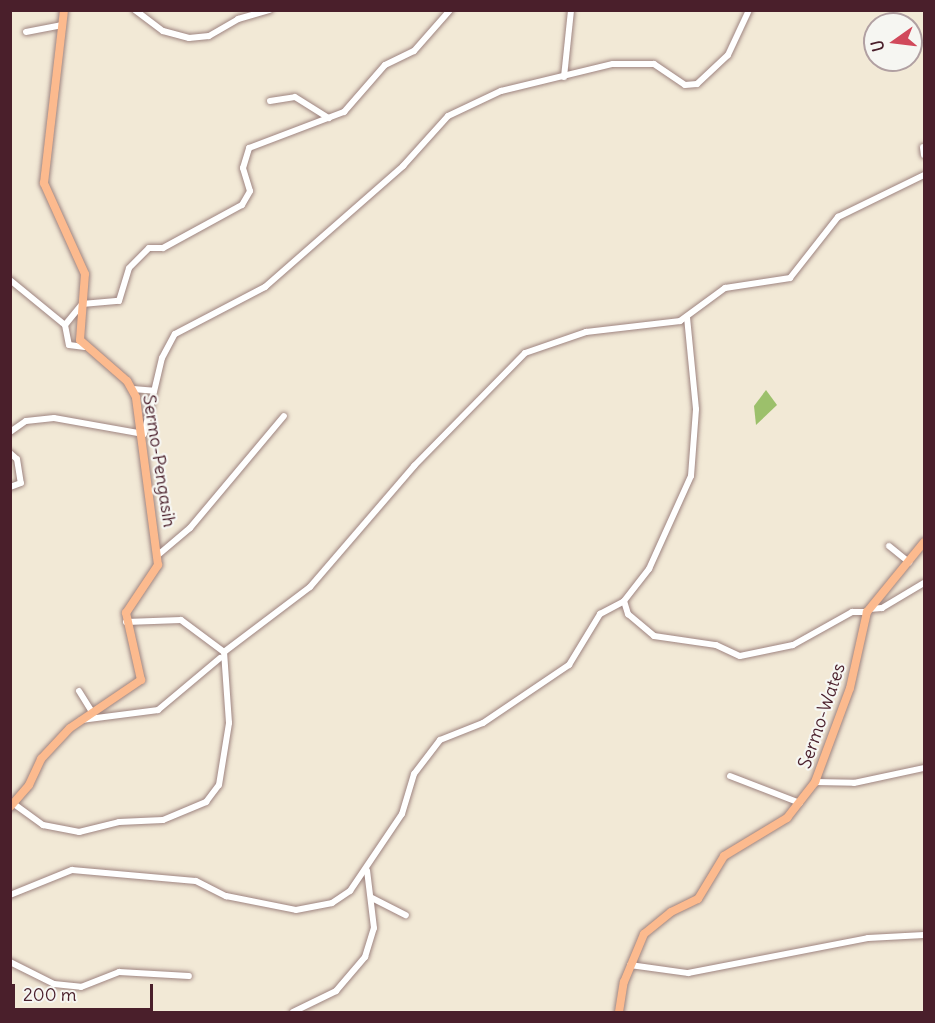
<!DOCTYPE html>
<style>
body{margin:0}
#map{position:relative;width:935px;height:1023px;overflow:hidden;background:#f2e9d6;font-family:Delius,sans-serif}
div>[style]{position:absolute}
.green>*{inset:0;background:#9cc06b}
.roads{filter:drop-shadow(0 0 2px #9e8480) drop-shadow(0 0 2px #9e8480)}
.minor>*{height:6px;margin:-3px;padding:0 3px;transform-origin:3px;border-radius:3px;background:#fff}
.major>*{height:8px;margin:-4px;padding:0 4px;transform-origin:4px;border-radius:4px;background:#fcba8e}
span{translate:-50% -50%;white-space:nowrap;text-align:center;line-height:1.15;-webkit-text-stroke:4.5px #f6f6f2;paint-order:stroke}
.street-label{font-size:18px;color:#4a1f2b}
.frame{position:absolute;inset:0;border:12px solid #4a1f2b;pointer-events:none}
.north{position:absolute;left:863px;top:12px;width:60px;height:60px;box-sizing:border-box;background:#f6f6f2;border:2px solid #b1a0a2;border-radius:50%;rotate:256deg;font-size:16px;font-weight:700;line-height:24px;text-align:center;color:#4a1f2b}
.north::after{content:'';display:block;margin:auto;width:21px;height:27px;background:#d1495b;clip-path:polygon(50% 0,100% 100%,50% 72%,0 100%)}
.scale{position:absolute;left:12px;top:984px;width:141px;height:27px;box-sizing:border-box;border:3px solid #4a1f2b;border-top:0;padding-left:8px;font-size:18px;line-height:21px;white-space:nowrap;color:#4a1f2b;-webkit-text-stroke:4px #f6f6f2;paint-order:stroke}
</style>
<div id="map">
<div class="green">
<div style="clip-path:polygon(766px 390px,777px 405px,756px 425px,754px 406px)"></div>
</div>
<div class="roads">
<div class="minor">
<div style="left:135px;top:10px;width:35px;rotate:37deg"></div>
<div style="left:163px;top:31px;width:27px;rotate:15deg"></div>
<div style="left:189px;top:38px;width:20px;rotate:-6deg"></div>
<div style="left:209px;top:36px;width:34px;rotate:-30deg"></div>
<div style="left:238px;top:19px;width:33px;rotate:-16deg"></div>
<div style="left:26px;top:32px;width:37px;rotate:-11deg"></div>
<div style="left:564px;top:77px;width:67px;rotate:-84deg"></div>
<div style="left:270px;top:101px;width:25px;rotate:-9deg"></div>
<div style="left:295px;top:97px;width:40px;rotate:32deg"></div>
<div style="left:923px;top:147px;width:8px;rotate:83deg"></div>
<div style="left:10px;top:280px;width:71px;rotate:39.3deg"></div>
<div style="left:65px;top:325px;width:20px;rotate:79deg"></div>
<div style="left:69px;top:345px;width:16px;rotate:7deg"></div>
<div style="left:65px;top:325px;width:27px;rotate:-51deg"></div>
<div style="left:82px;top:304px;width:37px;rotate:-5deg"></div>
<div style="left:119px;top:301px;width:34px;rotate:-73deg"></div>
<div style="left:129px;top:268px;width:28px;rotate:-45deg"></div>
<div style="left:149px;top:248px;width:14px"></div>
<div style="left:163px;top:248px;width:90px;rotate:-28.6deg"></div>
<div style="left:242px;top:205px;width:16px;rotate:-60deg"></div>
<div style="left:250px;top:191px;width:24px;rotate:-107deg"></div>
<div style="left:243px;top:168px;width:21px;rotate:-73deg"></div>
<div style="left:249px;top:148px;width:102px;rotate:-20.8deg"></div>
<div style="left:344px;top:112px;width:62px;rotate:-48.9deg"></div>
<div style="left:385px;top:65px;width:32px;rotate:-26deg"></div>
<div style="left:414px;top:51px;width:55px;rotate:-48.7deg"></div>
<div style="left:133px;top:389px;width:21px;rotate:5deg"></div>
<div style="left:10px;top:432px;width:19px;rotate:-35deg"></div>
<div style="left:26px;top:421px;width:28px;rotate:-6deg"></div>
<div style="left:54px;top:418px;width:91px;rotate:10.1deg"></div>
<div style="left:144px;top:434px;width:78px;rotate:-76.7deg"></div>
<div style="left:162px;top:358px;width:27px;rotate:-62deg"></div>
<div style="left:175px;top:334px;width:102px;rotate:-27.6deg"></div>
<div style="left:265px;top:287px;width:184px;rotate:-41.2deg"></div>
<div style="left:403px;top:166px;width:67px;rotate:-48deg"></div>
<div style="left:448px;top:116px;width:59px;rotate:-25.3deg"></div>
<div style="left:501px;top:91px;width:115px;rotate:-13.6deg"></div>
<div style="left:613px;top:64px;width:41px"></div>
<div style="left:654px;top:64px;width:37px;rotate:34deg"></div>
<div style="left:685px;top:85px;width:12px;rotate:-5deg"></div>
<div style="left:697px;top:84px;width:42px;rotate:-43.1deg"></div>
<div style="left:728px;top:55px;width:50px;rotate:-65deg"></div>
<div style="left:10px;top:453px;width:9px;rotate:41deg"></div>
<div style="left:17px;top:459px;width:24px;rotate:81deg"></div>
<div style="left:21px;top:483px;width:12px;rotate:160deg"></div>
<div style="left:889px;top:546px;width:26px;rotate:39deg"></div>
<div style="left:158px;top:555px;width:42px;rotate:-40.2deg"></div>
<div style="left:190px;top:528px;width:146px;rotate:-50deg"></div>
<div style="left:624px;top:601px;width:14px;rotate:73deg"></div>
<div style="left:628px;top:614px;width:34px;rotate:40deg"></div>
<div style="left:654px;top:636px;width:63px;rotate:8.3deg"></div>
<div style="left:716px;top:645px;width:26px;rotate:25deg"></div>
<div style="left:740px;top:656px;width:54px;rotate:-11.7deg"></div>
<div style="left:793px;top:645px;width:68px;rotate:-29.2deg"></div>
<div style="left:852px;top:612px;width:15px"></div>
<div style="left:869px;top:609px;width:13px;rotate:-4deg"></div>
<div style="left:882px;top:608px;width:49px;rotate:-30.8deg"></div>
<div style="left:126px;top:622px;width:55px;rotate:-2.1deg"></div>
<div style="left:181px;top:620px;width:54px;rotate:36.7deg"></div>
<div style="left:224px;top:652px;width:108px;rotate:-37.1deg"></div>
<div style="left:310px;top:587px;width:160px;rotate:-49.3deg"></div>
<div style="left:414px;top:466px;width:158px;rotate:-45.5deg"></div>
<div style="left:525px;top:353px;width:65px;rotate:-19deg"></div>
<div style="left:586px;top:332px;width:95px;rotate:-6.7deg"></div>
<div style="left:680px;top:321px;width:56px;rotate:-36.3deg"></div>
<div style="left:725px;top:288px;width:66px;rotate:-8.7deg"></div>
<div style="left:790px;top:278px;width:78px;rotate:-51.8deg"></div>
<div style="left:838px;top:217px;width:96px;rotate:-26deg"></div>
<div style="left:79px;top:691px;width:26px;rotate:58deg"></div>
<div style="left:81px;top:720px;width:78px;rotate:-7.4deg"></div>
<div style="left:158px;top:710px;width:81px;rotate:-40deg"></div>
<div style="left:730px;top:776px;width:75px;rotate:21.1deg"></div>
<div style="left:815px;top:782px;width:39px;rotate:1deg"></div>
<div style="left:854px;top:783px;width:72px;rotate:-12.1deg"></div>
<div style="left:14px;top:804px;width:36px;rotate:36deg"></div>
<div style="left:43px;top:825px;width:37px;rotate:11deg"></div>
<div style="left:79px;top:832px;width:41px;rotate:-14deg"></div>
<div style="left:119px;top:822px;width:44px;rotate:-2.6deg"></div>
<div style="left:163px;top:820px;width:47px;rotate:-22.7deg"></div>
<div style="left:206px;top:802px;width:21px;rotate:-53deg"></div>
<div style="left:219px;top:785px;width:63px;rotate:-80.8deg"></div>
<div style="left:229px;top:723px;width:71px;rotate:-94deg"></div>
<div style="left:10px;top:895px;width:67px;rotate:-22deg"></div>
<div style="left:72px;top:870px;width:124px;rotate:5.1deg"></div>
<div style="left:196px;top:881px;width:34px;rotate:27deg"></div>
<div style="left:226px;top:896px;width:71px;rotate:11.3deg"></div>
<div style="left:296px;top:910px;width:37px;rotate:-11deg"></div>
<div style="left:332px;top:903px;width:22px;rotate:-34deg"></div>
<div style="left:350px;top:891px;width:93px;rotate:-56deg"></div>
<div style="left:402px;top:814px;width:42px;rotate:-73.3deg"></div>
<div style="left:414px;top:774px;width:43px;rotate:-52.6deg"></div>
<div style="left:440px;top:740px;width:46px;rotate:-21.6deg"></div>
<div style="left:483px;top:723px;width:104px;rotate:-34deg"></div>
<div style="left:569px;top:665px;width:60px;rotate:-58.7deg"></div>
<div style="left:600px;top:614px;width:27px;rotate:-28deg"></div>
<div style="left:624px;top:601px;width:41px;rotate:-52deg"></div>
<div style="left:649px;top:569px;width:102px;rotate:-65.7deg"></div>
<div style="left:691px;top:476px;width:67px;rotate:-85.7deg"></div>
<div style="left:696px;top:409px;width:92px;rotate:-95.6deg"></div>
<div style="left:372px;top:898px;width:38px;rotate:27deg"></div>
<div style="left:10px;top:962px;width:49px;rotate:26.6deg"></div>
<div style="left:54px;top:984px;width:27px;rotate:6deg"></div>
<div style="left:81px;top:987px;width:41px;rotate:-21.5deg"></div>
<div style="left:119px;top:972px;width:70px;rotate:3.3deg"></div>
<div style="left:630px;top:965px;width:59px;rotate:7.9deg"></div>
<div style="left:688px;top:973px;width:183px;rotate:-11deg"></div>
<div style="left:868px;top:938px;width:56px;rotate:-3.1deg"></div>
<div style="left:293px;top:1012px;width:48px;rotate:-26deg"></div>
<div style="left:336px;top:991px;width:45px;rotate:-49.5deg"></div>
<div style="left:365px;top:957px;width:30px;rotate:-73deg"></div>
<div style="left:374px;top:928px;width:58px;rotate:-96.9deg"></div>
</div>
<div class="major">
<div style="left:10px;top:807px;width:29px;rotate:-49deg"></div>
<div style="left:29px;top:785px;width:29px;rotate:-65deg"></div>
<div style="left:41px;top:759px;width:42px;rotate:-46.9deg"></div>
<div style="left:70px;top:728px;width:86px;rotate:-34.1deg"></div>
<div style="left:141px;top:680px;width:69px;rotate:-102.6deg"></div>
<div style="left:126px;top:613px;width:58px;rotate:-56.3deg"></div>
<div style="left:158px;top:565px;width:169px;rotate:-97.5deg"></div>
<div style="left:136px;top:397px;width:18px;rotate:-119deg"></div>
<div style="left:127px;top:381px;width:62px;rotate:-138.9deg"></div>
<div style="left:80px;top:340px;width:66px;rotate:-85.7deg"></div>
<div style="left:85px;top:274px;width:100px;rotate:-114.3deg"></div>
<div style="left:44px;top:183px;width:174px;rotate:-83.4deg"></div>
<div style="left:619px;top:1012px;width:30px;rotate:-81deg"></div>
<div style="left:624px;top:982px;width:52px;rotate:-67.4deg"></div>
<div style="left:644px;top:934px;width:35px;rotate:-39deg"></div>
<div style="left:671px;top:912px;width:30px;rotate:-26deg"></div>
<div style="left:698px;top:899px;width:50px;rotate:-58.8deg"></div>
<div style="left:724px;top:856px;width:74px;rotate:-31.1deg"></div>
<div style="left:787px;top:818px;width:46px;rotate:-52.1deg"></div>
<div style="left:815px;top:782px;width:100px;rotate:-69.6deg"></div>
<div style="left:850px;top:688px;width:78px;rotate:-77.4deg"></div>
<div style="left:867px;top:612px;width:90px;rotate:-50.8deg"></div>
</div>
</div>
<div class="street-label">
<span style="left:159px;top:461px;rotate:81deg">Sermo-Pengasih</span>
<span style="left:822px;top:716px;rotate:-71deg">Sermo-Wates</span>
</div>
<div class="frame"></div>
<div class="north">U</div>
<div class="scale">200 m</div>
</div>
